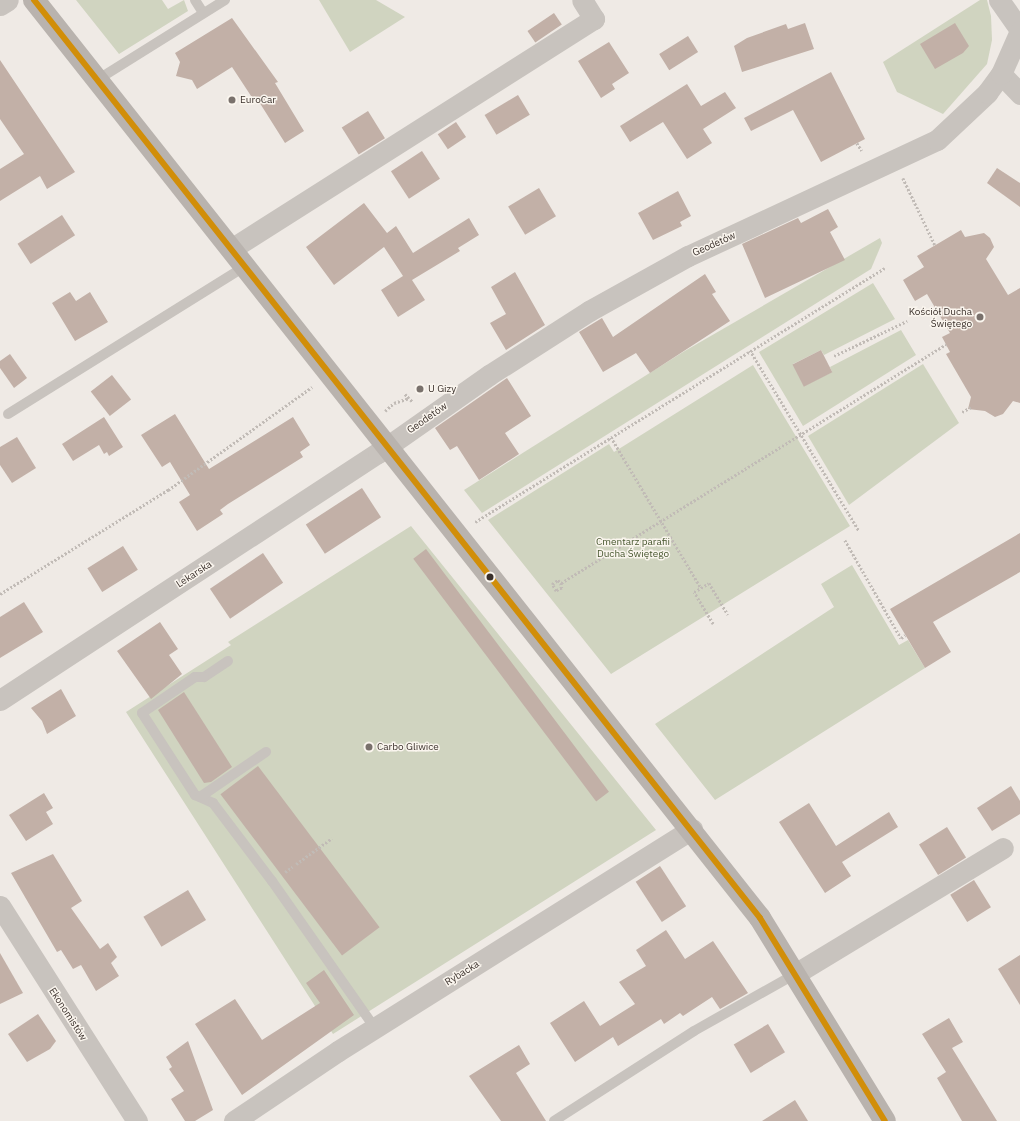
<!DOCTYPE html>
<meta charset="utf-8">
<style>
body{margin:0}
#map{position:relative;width:1020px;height:1121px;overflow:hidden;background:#efeae5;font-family:"IBM Plex Sans",sans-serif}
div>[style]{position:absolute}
.green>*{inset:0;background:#d0d4c0}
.building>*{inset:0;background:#c2b0a7;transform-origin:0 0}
.path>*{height:2.5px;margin-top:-1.25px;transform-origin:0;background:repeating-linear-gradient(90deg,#c1bbb6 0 2px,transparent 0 4px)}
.lane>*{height:10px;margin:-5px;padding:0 5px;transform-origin:5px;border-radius:5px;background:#c8c3be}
.street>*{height:21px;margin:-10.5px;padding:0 10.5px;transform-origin:10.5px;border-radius:10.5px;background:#c8c3be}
.secondary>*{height:22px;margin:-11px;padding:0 11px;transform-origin:11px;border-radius:11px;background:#b9b3ae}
.bus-1>*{height:6px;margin:-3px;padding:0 3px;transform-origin:3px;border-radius:3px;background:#d18e09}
.dots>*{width:11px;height:11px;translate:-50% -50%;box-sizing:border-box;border:2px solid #faf5ee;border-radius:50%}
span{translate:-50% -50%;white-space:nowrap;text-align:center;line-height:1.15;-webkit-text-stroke:3px #faf5ee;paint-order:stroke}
.poi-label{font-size:10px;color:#3a302b}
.left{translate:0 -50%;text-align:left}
.right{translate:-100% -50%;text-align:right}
.street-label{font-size:10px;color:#3a302b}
.park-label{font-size:10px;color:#47572f}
</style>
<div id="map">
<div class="green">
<div style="clip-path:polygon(76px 0,162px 0,168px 9px,184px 0,188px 11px,119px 54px)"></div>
<div style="clip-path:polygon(319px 0,376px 0,405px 17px,350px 52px)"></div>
<div style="clip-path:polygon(980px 0,987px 0,991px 16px,992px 40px,987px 64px,943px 114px,897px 92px,883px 62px)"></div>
<div style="clip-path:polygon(880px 238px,882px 243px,871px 269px,482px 513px,464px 490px,683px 352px)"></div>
<div style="clip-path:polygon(873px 283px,895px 319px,824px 355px,821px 350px,793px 364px,804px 386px,832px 372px,830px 367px,901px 330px,916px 355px,803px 426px,759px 352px)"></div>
<div style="clip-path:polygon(923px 364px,959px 423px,849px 505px,808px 436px)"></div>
<div style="clip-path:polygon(753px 365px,850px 526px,611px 674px,488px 520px,609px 444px,614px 452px)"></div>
<div style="clip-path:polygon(411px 526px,656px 830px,333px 1034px,126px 712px,231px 645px,228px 642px)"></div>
<div style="clip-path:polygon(852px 565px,899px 645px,908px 640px,925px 668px,715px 800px,655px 724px,834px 607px,821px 584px)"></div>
</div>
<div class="building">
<div style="left:554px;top:13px;width:14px;height:32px;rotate:56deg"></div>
<div style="clip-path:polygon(232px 18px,278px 82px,275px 83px,304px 131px,285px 143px,256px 97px,253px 99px,232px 67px,197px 89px,192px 80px,176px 76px,180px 62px,175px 53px)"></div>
<div style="clip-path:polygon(805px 23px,814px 49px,742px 72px,734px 46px,747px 38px,786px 24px,788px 29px)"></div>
<div style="clip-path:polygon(955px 23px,969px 46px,963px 53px,935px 69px,920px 44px)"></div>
<div style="left:688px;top:36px;width:19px;height:34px;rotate:58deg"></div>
<div style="clip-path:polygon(609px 42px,629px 73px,612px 84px,615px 89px,601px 98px,578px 61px)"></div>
<div style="clip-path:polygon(0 60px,75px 172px,47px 189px,40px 176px,0 201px,0 169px,24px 154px,0 119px)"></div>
<div style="clip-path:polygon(831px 72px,865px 139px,821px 162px,793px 110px,751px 131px,744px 118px)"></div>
<div style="clip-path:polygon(687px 84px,701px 106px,725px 92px,736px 108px,703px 129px,712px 143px,687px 159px,663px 122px,630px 142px,620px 126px)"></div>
<div style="left:518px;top:95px;width:23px;height:39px;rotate:59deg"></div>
<div style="left:368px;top:111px;width:32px;height:31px;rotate:58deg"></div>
<div style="left:456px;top:122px;width:18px;height:22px;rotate:56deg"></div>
<div style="left:422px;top:151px;width:33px;height:37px;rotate:57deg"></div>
<div style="clip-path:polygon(997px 168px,1020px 183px,1020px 207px,987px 183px)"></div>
<div style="left:539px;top:188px;width:33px;height:36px;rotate:59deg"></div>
<div style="clip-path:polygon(678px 191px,691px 216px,680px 222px,682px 226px,653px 240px,638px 213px)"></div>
<div style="clip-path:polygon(364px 203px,387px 233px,396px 226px,413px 253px,469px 218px,479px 235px,458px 248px,460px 251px,412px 280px,425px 300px,398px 317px,381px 290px,403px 276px,384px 247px,334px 285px,306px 247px)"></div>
<div style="clip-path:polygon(828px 209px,838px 227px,830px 232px,845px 260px,765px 298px,742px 244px,798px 218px,801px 223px)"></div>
<div style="left:62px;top:215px;width:24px;height:53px;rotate:57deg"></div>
<div style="clip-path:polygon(961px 230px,965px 237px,984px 233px,990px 238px,994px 247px,986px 259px,1008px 295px,1020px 288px,1020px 403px,1013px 401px,1003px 414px,995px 417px,985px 411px,968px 409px,971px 397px,946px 354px,950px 352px,942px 337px,950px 333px,927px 294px,915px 301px,903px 280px,924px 267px,917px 256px)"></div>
<div style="clip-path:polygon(515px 272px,545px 325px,506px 350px,490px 323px,506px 314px,491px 287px)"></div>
<div style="clip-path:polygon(705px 274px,716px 292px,712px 294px,730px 321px,650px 373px,636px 353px,603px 372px,579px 332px,602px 318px,613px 337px)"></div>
<div style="clip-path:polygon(70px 292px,76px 301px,90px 292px,108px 322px,75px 341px,52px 303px)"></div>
<div style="left:821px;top:350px;width:25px;height:32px;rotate:63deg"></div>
<div style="clip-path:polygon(10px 354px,27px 378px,14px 388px,0 368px,0 361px)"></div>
<div style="left:112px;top:375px;width:31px;height:27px;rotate:52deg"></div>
<div style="clip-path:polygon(507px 378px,531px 416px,505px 433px,519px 454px,479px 480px,457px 446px,450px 450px,435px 428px)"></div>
<div style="clip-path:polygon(175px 414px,209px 469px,293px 417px,310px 445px,300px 452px,303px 457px,228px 504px,220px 510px,223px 514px,197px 531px,179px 502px,190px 495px,170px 462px,162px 467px,141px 435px)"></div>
<div style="clip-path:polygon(104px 417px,123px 447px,109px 456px,107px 452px,104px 454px,99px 445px,73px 461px,62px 444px)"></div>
<div style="clip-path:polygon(17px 437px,36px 468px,12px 483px,0 465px,0 447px)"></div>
<div style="left:362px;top:488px;width:35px;height:67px;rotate:57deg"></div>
<div style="clip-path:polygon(1020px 533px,1020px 572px,933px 622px,951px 652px,925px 668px,890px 609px)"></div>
<div style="left:123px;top:546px;width:28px;height:42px;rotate:58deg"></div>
<div style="left:426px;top:549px;width:304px;height:16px;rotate:53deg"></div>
<div style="left:263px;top:553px;width:36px;height:64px;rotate:56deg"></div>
<div style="clip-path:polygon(24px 602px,43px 632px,0 658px,0 617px)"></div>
<div style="clip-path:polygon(160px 622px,178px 649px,169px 655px,182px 674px,151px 699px,117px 651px)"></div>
<div style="clip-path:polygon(61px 689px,76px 716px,47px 734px,42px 721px,31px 708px)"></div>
<div style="clip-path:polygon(184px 692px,232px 767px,211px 782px,204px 783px,158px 710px)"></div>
<div style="left:258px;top:766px;width:202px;height:47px;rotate:53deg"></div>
<div style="clip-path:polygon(1011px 786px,1020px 801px,1020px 814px,992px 831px,977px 808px)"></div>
<div style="clip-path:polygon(44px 793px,53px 808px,46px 812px,53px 824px,26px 841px,9px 815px)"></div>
<div style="clip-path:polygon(809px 803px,836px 846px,889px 812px,898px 827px,842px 862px,851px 876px,825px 893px,779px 822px)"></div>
<div style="left:947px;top:827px;width:36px;height:33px;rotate:58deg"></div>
<div style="clip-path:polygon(53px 854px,82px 901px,71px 908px,100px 949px,108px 943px,117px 957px,111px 963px,119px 976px,96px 991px,81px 965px,73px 969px,61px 950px,57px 952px,11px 873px)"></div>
<div style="left:660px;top:866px;width:48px;height:29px;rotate:57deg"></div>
<div style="left:974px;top:880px;width:32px;height:28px;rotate:58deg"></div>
<div style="left:188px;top:890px;width:35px;height:52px;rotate:59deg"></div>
<div style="clip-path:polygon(666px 930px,685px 959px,713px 941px,748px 993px,720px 1009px,712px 997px,683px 1016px,680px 1013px,664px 1024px,661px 1019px,618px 1046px,613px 1037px,575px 1062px,550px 1023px,584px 1001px,600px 1026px,635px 1004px,619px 982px,646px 966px,636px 950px)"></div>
<div style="clip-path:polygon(0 953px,23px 993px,0 1004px)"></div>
<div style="clip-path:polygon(1020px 955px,1020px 1005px,998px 969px)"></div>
<div style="clip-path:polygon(324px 970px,354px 1015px,242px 1095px,195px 1024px,235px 999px,262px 1040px,320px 1003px,306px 983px)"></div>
<div style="clip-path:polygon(38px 1014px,56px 1041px,50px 1049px,27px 1062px,8px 1034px)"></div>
<div style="clip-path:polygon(949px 1018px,963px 1042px,952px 1048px,997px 1121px,962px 1121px,937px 1078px,946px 1072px,922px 1034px)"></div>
<div style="left:768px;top:1024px;width:33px;height:40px;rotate:59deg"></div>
<div style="clip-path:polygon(188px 1041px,213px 1110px,195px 1121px,185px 1121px,171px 1099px,184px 1091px,169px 1069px,172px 1067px,166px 1057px)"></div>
<div style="clip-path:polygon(519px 1045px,530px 1064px,516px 1073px,546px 1121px,501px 1121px,469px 1076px)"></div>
<div style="clip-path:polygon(795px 1100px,808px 1121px,762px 1121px)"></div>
</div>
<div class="path">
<div style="left:857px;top:143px;width:9px;rotate:58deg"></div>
<div style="left:903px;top:178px;width:74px;rotate:64.5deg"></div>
<div style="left:750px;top:350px;width:211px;rotate:58.9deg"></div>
<div style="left:834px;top:356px;width:81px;rotate:-25.6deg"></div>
<div style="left:405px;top:394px;width:11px;rotate:45deg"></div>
<div style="left:385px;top:411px;width:12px;rotate:-42deg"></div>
<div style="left:394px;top:403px;width:16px;rotate:-18deg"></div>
<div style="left:962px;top:412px;width:10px;rotate:-29deg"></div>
<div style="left:611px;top:437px;width:176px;rotate:59.2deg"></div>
<div style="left:475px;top:522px;width:482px;rotate:-31.8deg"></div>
<div style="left:845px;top:540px;width:113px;rotate:60.3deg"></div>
<div style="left:901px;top:638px;width:5px;rotate:-37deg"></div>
<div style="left:561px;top:583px;width:5px;rotate:79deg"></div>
<div style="left:562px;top:588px;width:7px;rotate:153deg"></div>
<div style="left:556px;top:591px;width:8px;rotate:-120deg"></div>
<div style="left:552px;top:584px;width:7px;rotate:-34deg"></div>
<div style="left:558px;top:580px;width:4px;rotate:45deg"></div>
<div style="left:561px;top:583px;width:453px;rotate:-31.8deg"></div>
<div style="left:0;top:594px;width:198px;rotate:-31.8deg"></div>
<div style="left:168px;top:490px;width:177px;rotate:-35.6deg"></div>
<div style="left:713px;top:624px;width:37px;rotate:-121deg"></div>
<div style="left:694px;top:592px;width:17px;rotate:-31deg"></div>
<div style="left:709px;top:583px;width:37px;rotate:59deg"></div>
<div style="left:296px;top:864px;width:44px;rotate:-35.8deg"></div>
<div style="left:285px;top:872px;width:9px;rotate:-36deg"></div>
</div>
<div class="lane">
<div style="left:195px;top:0;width:15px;rotate:58deg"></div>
<div style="left:97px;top:80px;width:151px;rotate:-32deg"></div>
<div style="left:8px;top:414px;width:278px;rotate:-31.9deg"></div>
<div style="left:228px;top:661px;width:29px;rotate:146deg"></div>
<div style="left:204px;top:677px;width:9px;rotate:180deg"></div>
<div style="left:195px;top:677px;width:64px;rotate:145.8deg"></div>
<div style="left:142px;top:713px;width:98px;rotate:57.1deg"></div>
<div style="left:195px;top:795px;width:20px;rotate:24deg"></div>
<div style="left:213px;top:803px;width:98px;rotate:52.9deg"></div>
<div style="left:272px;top:881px;width:179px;rotate:55deg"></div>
<div style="left:200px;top:797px;width:80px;rotate:-34.3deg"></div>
<div style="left:554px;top:1121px;width:166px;rotate:-32.7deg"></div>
<div style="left:694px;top:1031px;width:116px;rotate:-29.4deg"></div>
</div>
<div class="street">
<div style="left:999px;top:0;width:37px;rotate:55deg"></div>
<div style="left:0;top:5px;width:9px;rotate:-32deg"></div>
<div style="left:1001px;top:74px;width:28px;rotate:46deg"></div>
<div style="left:231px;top:249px;width:430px;rotate:-32.4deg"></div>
<div style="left:594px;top:19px;width:22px;rotate:-122deg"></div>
<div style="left:0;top:700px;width:452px;rotate:-33.2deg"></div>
<div style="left:378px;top:453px;width:136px;rotate:-35.1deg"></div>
<div style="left:489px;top:375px;width:119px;rotate:-32.6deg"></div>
<div style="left:589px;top:311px;width:113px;rotate:-29.1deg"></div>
<div style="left:688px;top:256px;width:275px;rotate:-25deg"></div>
<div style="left:937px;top:140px;width:69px;rotate:-43.2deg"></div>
<div style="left:987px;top:93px;width:24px;rotate:-54deg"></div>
<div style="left:1001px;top:74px;width:47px;rotate:-66.2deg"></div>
<div style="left:0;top:906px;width:255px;rotate:57.5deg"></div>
<div style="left:795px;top:974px;width:243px;rotate:-31.2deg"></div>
<div style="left:234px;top:1121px;width:125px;rotate:-33.9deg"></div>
<div style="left:338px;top:1051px;width:418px;rotate:-32.1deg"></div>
</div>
<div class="secondary">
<div style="left:34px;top:0;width:1170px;rotate:51.66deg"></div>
<div style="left:760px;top:918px;width:238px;rotate:58.4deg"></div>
</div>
<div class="bus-1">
<div style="left:34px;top:0;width:1170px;rotate:51.66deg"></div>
<div style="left:760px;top:918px;width:238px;rotate:58.4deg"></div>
</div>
<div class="dots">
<div style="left:232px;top:100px;background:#79716c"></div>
<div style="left:980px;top:317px;background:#79716c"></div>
<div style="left:420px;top:389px;background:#79716c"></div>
<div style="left:490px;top:577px;background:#3a302b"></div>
<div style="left:369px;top:747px;background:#79716c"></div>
</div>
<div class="poi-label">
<span class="left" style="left:240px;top:100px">EuroCar</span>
<span class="right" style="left:972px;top:317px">Kościół Ducha<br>Świętego</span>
<span class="left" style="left:428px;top:389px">U Gizy</span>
<span class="left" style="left:377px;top:747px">Carbo Gliwice</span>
</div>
<div class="street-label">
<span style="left:714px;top:244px;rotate:-24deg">Geodetów</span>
<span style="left:427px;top:418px;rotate:-35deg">Geodetów</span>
<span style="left:194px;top:574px;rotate:-33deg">Lekarska</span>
<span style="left:462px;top:973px;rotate:-32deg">Rybacka</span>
<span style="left:68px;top:1014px;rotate:57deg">Ekonomistów</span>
</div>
<div class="park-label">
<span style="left:633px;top:547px">Cmentarz parafii<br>Ducha Świętego</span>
</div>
</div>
